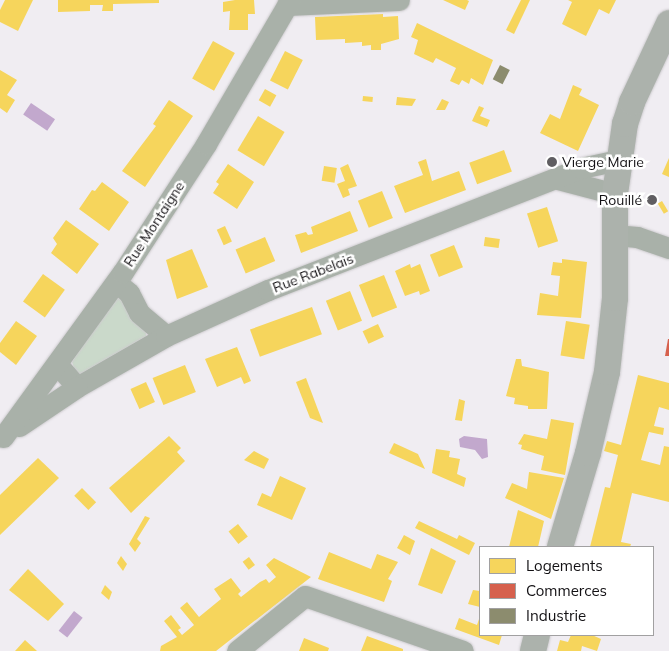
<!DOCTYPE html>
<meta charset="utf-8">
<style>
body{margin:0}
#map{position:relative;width:669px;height:651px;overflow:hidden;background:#f0edf2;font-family:Mulish,sans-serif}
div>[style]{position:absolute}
.green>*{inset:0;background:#cad9ca}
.water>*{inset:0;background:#c2a8cd;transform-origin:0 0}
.homes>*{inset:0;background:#f6d55c;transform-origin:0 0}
.shops>*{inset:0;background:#d6604d}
.industry>*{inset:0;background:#8c8c6e;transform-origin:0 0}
.roads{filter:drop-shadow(0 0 1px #cdcbce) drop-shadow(0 0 1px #cdcbce)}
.minor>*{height:21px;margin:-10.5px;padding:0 10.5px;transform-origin:10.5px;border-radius:10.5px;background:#a9b1a9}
.major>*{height:26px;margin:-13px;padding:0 13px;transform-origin:13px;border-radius:13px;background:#acb2ac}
.dots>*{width:14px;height:14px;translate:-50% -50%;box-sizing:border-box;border:2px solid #fff;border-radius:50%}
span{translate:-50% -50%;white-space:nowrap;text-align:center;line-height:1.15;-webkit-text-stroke:5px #fff;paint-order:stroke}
.poi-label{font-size:14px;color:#131114}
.left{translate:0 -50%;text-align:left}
.right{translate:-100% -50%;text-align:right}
.street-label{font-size:14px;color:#131114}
.legend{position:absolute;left:479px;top:546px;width:175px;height:90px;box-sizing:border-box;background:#fff;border:1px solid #a1a0a1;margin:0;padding:6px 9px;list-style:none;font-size:15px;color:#131114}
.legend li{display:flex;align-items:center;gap:10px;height:25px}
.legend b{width:25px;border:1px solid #a1a0a1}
</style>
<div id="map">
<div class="green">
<div style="clip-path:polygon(117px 298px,122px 299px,146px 332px,146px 336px,80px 374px,75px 371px,72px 362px,109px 304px)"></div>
</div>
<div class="water">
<div style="left:31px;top:103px;width:29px;height:14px;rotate:34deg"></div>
<div style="clip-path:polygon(464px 436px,487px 439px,488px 457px,482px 459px,475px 450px,460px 447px,459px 439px)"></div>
<div style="left:74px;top:611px;width:11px;height:25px;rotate:38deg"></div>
</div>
<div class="homes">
<div style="clip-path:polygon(5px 0,33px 0,18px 31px,0 22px,0 10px)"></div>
<div style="clip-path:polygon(58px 0,159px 0,159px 3px,113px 4px,113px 11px,102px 11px,103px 5px,90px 5px,90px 11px,58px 12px)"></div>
<div style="clip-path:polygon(235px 0,254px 0,255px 14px,248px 14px,248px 30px,229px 30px,230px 11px,223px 12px,223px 2px)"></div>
<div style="clip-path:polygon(443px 0,467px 0,469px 1px,465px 10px)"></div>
<div style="clip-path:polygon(521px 0,530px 0,514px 34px,506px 30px)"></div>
<div style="clip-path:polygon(568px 0,616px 0,609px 14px,599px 9px,586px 36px,562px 24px,572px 2px)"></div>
<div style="clip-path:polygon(383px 14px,383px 17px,398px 16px,399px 39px,381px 44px,381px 50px,371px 50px,371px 45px,362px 46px,362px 42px,345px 43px,345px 39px,316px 40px,315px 17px)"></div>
<div style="clip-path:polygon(417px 23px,493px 60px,483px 85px,471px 78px,469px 84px,462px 80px,459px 85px,450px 81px,456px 68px,436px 58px,433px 63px,414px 54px,418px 40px,411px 37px)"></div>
<div style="left:213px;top:41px;width:25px;height:43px;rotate:29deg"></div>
<div style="left:285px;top:51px;width:20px;height:33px;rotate:27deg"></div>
<div style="clip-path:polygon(0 70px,17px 80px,7px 95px,15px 100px,7px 113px,0 108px)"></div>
<div style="clip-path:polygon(573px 85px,582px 89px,579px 95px,599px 105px,578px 151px,540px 133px,550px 114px,560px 119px)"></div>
<div style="left:265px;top:89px;width:13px;height:13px;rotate:29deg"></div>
<div style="left:363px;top:96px;width:10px;height:5px;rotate:6deg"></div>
<div style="clip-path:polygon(397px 97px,416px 99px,412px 106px,396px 105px)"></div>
<div style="clip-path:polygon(442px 99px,449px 102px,445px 110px,436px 110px)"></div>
<div style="clip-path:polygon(169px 100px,193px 116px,145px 187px,122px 171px,156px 126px,153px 124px)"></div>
<div style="clip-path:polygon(479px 106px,484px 108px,480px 116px,490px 120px,487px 127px,472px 121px)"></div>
<div style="left:258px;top:116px;width:31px;height:40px;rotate:31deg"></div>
<div style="left:504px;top:150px;width:23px;height:37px;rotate:70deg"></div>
<div style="clip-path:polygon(669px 158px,669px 177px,662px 174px)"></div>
<div style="clip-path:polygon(426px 159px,432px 181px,459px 171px,466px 190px,405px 213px,394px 186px,423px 175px,418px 162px)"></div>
<div style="clip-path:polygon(228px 164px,254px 182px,237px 209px,213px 193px,219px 184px,216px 182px)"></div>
<div style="clip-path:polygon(348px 164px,357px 186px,348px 189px,350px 195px,343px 198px,337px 184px,345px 181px,340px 168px)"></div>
<div style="left:324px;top:166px;width:13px;height:15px;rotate:9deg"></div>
<div style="clip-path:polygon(102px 182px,129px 202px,109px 231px,79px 209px,92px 190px,95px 191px)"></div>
<div style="left:382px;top:191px;width:29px;height:26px;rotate:68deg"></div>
<div style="left:662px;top:201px;width:12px;height:5px;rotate:59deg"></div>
<div style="left:547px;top:207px;width:36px;height:21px;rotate:72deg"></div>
<div style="clip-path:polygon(350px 211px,358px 231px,301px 253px,295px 235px,306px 232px,308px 235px,313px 234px,311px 227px)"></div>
<div style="clip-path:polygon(66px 220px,99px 244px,77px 274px,51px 253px,57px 244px,53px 238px)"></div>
<div style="left:225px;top:226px;width:17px;height:9px;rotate:66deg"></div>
<div style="left:265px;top:237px;width:26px;height:32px;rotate:67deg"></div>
<div style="left:485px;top:237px;width:15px;height:9px;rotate:8deg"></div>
<div style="left:454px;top:245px;width:24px;height:26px;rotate:68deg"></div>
<div style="clip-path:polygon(192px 249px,208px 287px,177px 299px,166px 260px)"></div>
<div style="clip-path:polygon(562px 259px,587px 262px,581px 318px,537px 315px,540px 293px,558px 296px,560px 276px,551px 275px,553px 262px,562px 263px)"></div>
<div style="clip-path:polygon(410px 264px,411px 268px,420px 264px,430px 291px,420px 295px,419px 291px,405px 296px,395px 271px)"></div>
<div style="left:43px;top:274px;width:27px;height:34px;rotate:36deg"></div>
<div style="left:384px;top:275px;width:35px;height:27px;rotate:68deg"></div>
<div style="left:350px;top:291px;width:32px;height:26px;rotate:68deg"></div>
<div style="left:312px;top:307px;width:29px;height:66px;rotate:70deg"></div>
<div style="clip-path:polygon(16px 321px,37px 336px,16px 365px,0 352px,0 343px)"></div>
<div style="left:566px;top:321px;width:24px;height:35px;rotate:9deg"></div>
<div style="left:378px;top:324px;width:14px;height:17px;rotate:65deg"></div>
<div style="clip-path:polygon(237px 347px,251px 381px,244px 384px,241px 377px,217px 387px,205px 359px)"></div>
<div style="clip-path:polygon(516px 359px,521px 359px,522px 366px,549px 372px,547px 409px,528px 409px,528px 406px,514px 404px,515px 398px,506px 396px)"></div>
<div style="left:185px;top:365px;width:29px;height:35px;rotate:68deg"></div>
<div style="clip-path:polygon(638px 375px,669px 383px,669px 410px,659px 407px,654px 426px,664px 428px,663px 435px,649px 432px,641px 460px,660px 465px,664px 446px,669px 447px,669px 502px,632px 493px,621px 542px,631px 544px,630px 547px,590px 547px,605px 487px,610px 488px,618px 455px,604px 451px,607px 441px,621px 445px)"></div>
<div style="clip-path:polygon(306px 378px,323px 423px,310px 418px,296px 382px)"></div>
<div style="left:146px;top:382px;width:22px;height:17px;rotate:66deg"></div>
<div style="clip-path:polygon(459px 399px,465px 401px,462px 421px,455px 420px)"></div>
<div style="clip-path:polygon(551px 419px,574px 423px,565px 475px,541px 470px,544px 456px,521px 449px,522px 445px,518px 444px,524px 434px,547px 439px)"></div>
<div style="clip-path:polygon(169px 436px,181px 448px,177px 452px,185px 461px,131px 513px,109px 488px)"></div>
<div style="clip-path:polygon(394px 443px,418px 454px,425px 469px,389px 453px)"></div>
<div style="clip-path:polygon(436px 449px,450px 451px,449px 457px,460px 459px,457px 474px,466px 478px,464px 487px,432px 473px)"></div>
<div style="clip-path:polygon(254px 451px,269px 459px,264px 469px,244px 460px)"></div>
<div style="clip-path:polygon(38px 458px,59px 478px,0 535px,0 495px)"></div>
<div style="clip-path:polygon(529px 472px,564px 478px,551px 519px,505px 498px,512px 483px,527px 489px)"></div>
<div style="clip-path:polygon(280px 476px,306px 488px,292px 520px,257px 505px,262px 493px,271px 497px)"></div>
<div style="left:82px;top:488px;width:20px;height:11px;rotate:45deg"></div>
<div style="clip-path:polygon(518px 510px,544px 521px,538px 547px,509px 547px)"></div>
<div style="clip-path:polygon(145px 516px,150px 518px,137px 539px,141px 543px,135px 552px,129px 544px)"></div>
<div style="clip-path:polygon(419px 521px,457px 539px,459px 535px,475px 543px,469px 555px,415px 528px)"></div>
<div style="left:238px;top:524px;width:16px;height:12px;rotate:52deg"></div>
<div style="clip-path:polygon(404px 535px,415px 541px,410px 555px,397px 548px)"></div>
<div style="clip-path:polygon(431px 548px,456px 561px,442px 594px,418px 585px)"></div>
<div style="clip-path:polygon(329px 552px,371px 569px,377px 554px,398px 562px,388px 579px,392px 581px,384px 602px,318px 579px)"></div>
<div style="clip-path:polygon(121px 556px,127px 564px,123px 571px,117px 563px)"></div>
<div style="left:249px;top:557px;width:10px;height:8px;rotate:53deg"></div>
<div style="clip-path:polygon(274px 558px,311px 577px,216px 651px,160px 651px,161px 646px,177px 637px,164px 621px,171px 615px,181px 628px,178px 630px,182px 635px,194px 625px,180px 608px,187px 602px,199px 617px,221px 599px,214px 589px,231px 578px,241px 591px,238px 594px,241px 597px,260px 582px,266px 579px,269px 583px,276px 577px,266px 565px)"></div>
<div style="clip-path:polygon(28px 569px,64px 604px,48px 621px,9px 590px)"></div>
<div style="clip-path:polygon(105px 585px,112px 592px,109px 600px,101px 593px)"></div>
<div style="clip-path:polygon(473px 590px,480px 591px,480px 607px,468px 604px)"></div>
<div style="clip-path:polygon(480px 616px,480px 635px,502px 635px,499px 645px,455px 629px,459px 618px,477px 625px)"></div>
<div style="clip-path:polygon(571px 635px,592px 635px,601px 639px,597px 651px,582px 646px,581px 651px,557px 651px,560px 640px,568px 642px)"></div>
<div style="clip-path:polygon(367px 636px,403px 649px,403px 651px,361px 651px)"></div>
<div style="clip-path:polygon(304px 638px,329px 648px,328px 651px,299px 651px)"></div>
<div style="clip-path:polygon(25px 640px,37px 651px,15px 651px)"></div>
</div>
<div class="shops">
<div style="clip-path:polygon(668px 339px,669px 339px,669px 356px,665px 356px)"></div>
</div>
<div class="industry">
<div style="left:500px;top:65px;width:11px;height:16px;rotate:27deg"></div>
</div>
<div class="roads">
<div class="minor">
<div style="left:287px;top:5px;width:112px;rotate:-2.6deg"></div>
<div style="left:558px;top:179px;width:59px;rotate:14.7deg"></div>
<div style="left:615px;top:235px;width:22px;rotate:5deg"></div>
<div style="left:637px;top:237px;width:34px;rotate:19deg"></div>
<div style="left:116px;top:282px;width:17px;rotate:40deg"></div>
<div style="left:129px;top:293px;width:22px;rotate:63deg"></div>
<div style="left:139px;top:313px;width:35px;rotate:40deg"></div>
<div style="left:57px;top:364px;width:30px;rotate:49deg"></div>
<div style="left:77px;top:387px;width:103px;rotate:-29.8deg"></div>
<div style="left:166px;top:336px;width:112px;rotate:-24.3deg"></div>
<div style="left:268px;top:290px;width:336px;rotate:-21.3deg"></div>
<div style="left:581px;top:168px;width:39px;rotate:-12deg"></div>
<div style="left:19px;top:426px;width:70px;rotate:-33.9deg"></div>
<div style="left:3px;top:437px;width:204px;rotate:-54deg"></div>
<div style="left:123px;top:272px;width:153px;rotate:-57deg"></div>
<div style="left:206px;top:144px;width:167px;rotate:-59.7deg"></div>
<div style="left:237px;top:651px;width:87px;rotate:-39deg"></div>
<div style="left:305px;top:596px;width:167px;rotate:19.2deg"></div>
</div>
<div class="major">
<div style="left:560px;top:547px;width:98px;rotate:-73.4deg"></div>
<div style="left:588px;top:453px;width:83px;rotate:-76.8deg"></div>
<div style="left:607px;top:372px;width:74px;rotate:-83.8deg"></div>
<div style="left:615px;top:298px;width:104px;rotate:-90deg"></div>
<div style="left:615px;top:194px;width:71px;rotate:-81.9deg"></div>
<div style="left:625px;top:124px;width:23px;rotate:-72deg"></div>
<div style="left:632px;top:102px;width:87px;rotate:-64.9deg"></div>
<div style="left:533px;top:651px;width:16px;rotate:-76deg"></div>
</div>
</div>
<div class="dots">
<div style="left:552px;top:162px;background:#605e62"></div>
<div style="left:652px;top:200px;background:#605e62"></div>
</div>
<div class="poi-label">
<span class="left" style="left:562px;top:162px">Vierge Marie</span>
<span class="right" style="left:642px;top:200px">Rouillé</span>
</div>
<div class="street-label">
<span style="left:154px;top:224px;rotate:-57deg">Rue Montaigne</span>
<span style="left:313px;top:273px;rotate:-21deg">Rue Rabelais</span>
</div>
<ul class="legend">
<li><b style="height:14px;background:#f6d55c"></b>Logements</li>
<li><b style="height:14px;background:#d6604d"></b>Commerces</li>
<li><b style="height:14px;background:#8c8c6e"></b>Industrie</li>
</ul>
</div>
